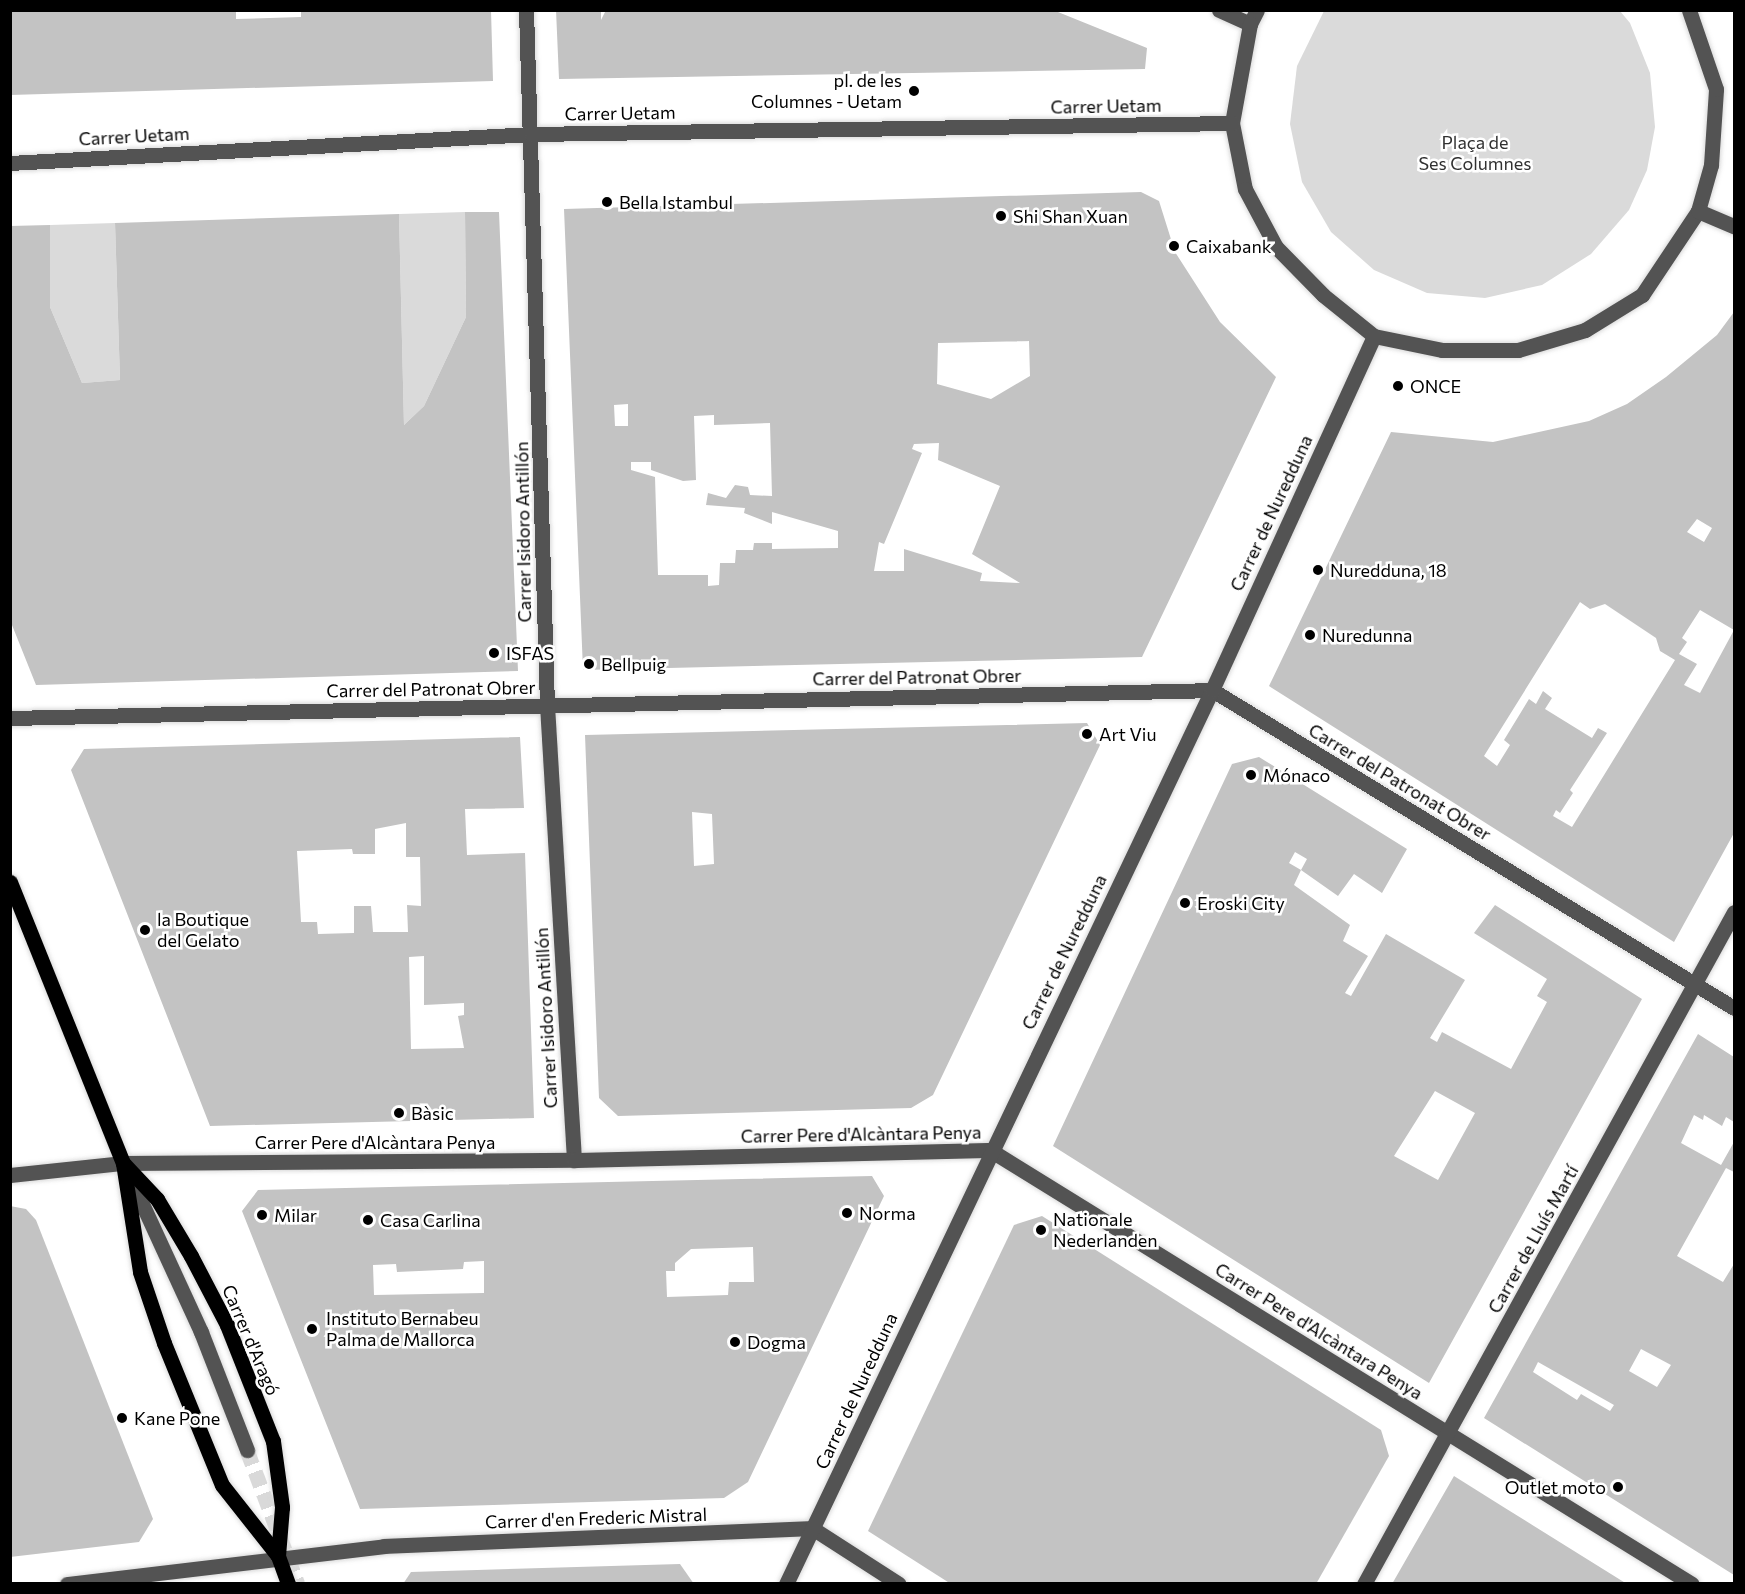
<!DOCTYPE html>
<meta charset="utf-8">
<style>
body{margin:0}
#map{position:relative;width:1745px;height:1594px;overflow:hidden;background:#fff;font-family:Commissioner,sans-serif}
div>[style]{position:absolute}
.green>*{inset:0;background:#dadada}
.building>*{inset:0;background:#c3c3c3}
.minor-tunnel>*{height:15px;margin-top:-7.5px;transform-origin:0;background:repeating-linear-gradient(90deg,#d9d9d9 0 15px,transparent 0 23px)}
.roads{filter:drop-shadow(0 0 2px #dbdbdb) drop-shadow(0 0 2px #dbdbdb)}
.minor>*{height:15px;margin:-7.5px;padding:0 7.5px;transform-origin:7.5px;border-radius:7.5px;background:#535353}
.major>*{height:15px;margin:-7.5px;padding:0 7.5px;transform-origin:7.5px;border-radius:7.5px;background:#000}
.dots>*{width:16px;height:16px;translate:-50% -50%;box-sizing:border-box;border:3px solid #fff;border-radius:50%}
span{translate:-50% -50%;white-space:nowrap;text-align:center;line-height:1.15;-webkit-text-stroke:5px #fff;paint-order:stroke}
.poi-label{font-size:18px;color:#000}
.right{translate:-100% -50%;text-align:right}
.left{translate:0 -50%;text-align:left}
.street-label{font-size:18px;color:#000}
.park-label{font-size:18px;color:#313131}
.frame{position:absolute;inset:0;border:12px solid #000;pointer-events:none}
</style>
<div id="map">
<div class="green">
<div style="clip-path:polygon(1620px 11px,1630px 23px,1650px 73px,1655px 127px,1647px 170px,1629px 210px,1591px 254px,1542px 285px,1485px 298px,1427px 293px,1374px 270px,1331px 232px,1302px 182px,1290px 124px,1297px 66px,1324px 11px)"></div>
<div style="clip-path:polygon(465px 212px,466px 317px,424px 406px,404px 425px,399px 214px)"></div>
<div style="clip-path:polygon(115px 223px,120px 380px,82px 383px,50px 307px,50px 225px)"></div>
</div>
<div class="building">
<div style="clip-path:polygon(10px 10px,236px 10px,236px 19px,301px 17px,301px 10px,491px 10px,493px 81px,10px 95px)"></div>
<div style="clip-path:polygon(556px 10px,601px 10px,601px 20px,606px 10px,1053px 10px,1147px 48px,1145px 69px,559px 79px)"></div>
<div style="clip-path:polygon(evenodd,1141px 192px,1159px 201px,1175px 252px,1220px 322px,1276px 377px,1142px 657px,583px 670px,564px 209px,1141px 192px,1029px 341px,1030px 376px,991px 399px,937px 384px,938px 343px,1029px 341px,1141px 192px,628px 404px,628px 426px,615px 426px,614px 405px,628px 404px,1141px 192px,714px 415px,714px 425px,770px 423px,772px 496px,750px 495px,748px 487px,735px 485px,726px 498px,708px 493px,706px 505px,745px 508px,744px 513px,772px 524px,772px 512px,838px 531px,838px 548px,772px 549px,772px 543px,754px 543px,753px 550px,736px 550px,735px 563px,720px 563px,719px 585px,708px 586px,708px 575px,658px 575px,655px 477px,631px 470px,631px 462px,651px 462px,651px 470px,683px 481px,696px 480px,694px 416px,714px 415px,1141px 192px,939px 443px,938px 460px,1000px 486px,972px 554px,1020px 583px,980px 581px,982px 573px,904px 549px,904px 571px,874px 571px,879px 542px,884px 544px,922px 453px,912px 449px,914px 444px,939px 443px)"></div>
<div style="clip-path:polygon(465px 212px,499px 212px,518px 671px,36px 685px,10px 620px,10px 226px,50px 225px,50px 307px,82px 383px,120px 380px,115px 223px,399px 214px,404px 425px,424px 406px,466px 317px)"></div>
<div style="clip-path:polygon(evenodd,1734px 312px,1734px 630px,1700px 610px,1682px 638px,1687px 642px,1679px 654px,1697px 664px,1684px 685px,1700px 693px,1734px 630px,1734px 833px,1674px 942px,1269px 686px,1391px 432px,1493px 442px,1589px 421px,1627px 404px,1666px 377px,1717px 335px,1734px 312px,1697px 519px,1712px 528px,1704px 542px,1687px 532px,1697px 519px,1734px 312px,1580px 602px,1590px 609px,1605px 604px,1656px 638px,1660px 651px,1675px 660px,1572px 827px,1553px 816px,1556px 810px,1560px 813px,1573px 793px,1570px 790px,1607px 733px,1598px 728px,1592px 738px,1545px 709px,1552px 698px,1543px 691px,1536px 704px,1529px 699px,1504px 740px,1510px 745px,1497px 766px,1484px 756px,1580px 602px)"></div>
<div style="clip-path:polygon(evenodd,1087px 723px,1100px 745px,933px 1095px,911px 1108px,618px 1116px,599px 1098px,585px 735px,1087px 723px,692px 812px,712px 814px,714px 864px,694px 866px,692px 812px)"></div>
<div style="clip-path:polygon(evenodd,520px 737px,524px 808px,465px 809px,467px 855px,525px 853px,534px 1118px,210px 1126px,71px 770px,84px 749px,520px 737px,406px 823px,406px 857px,420px 857px,421px 906px,407px 905px,408px 932px,373px 932px,371px 906px,354px 906px,354px 933px,318px 934px,317px 922px,301px 922px,297px 851px,352px 849px,353px 854px,375px 854px,375px 829px,406px 823px,520px 737px,424px 956px,424px 1005px,464px 1003px,464px 1015px,458px 1016px,464px 1048px,411px 1049px,409px 957px,424px 956px)"></div>
<div style="clip-path:polygon(evenodd,1259px 757px,1407px 849px,1382px 893px,1354px 874px,1338px 896px,1301px 870px,1307px 859px,1295px 852px,1289px 863px,1301px 870px,1294px 885px,1350px 925px,1343px 941px,1368px 956px,1345px 993px,1351px 996px,1386px 934px,1465px 980px,1430px 1038px,1437px 1042px,1442px 1032px,1511px 1069px,1547px 1002px,1537px 996px,1547px 979px,1474px 933px,1495px 905px,1642px 999px,1429px 1383px,1053px 1146px,1232px 764px,1259px 757px,1435px 1091px,1475px 1113px,1438px 1180px,1394px 1156px,1435px 1091px)"></div>
<div style="clip-path:polygon(evenodd,1698px 1034px,1734px 1057px,1734px 1122px,1726px 1117px,1722px 1126px,1704px 1115px,1703px 1120px,1694px 1115px,1681px 1143px,1721px 1165px,1734px 1142px,1734px 1172px,1726px 1168px,1677px 1256px,1723px 1282px,1734px 1264px,1734px 1575px,1484px 1418px,1698px 1034px,1641px 1349px,1671px 1365px,1657px 1387px,1629px 1371px,1641px 1349px,1698px 1034px,1538px 1362px,1614px 1405px,1610px 1411px,1581px 1394px,1577px 1400px,1533px 1372px,1538px 1362px)"></div>
<div style="clip-path:polygon(evenodd,872px 1176px,884px 1196px,748px 1482px,724px 1498px,360px 1509px,242px 1211px,258px 1190px,872px 1176px,753px 1247px,754px 1282px,729px 1282px,728px 1295px,667px 1297px,666px 1271px,675px 1271px,675px 1263px,691px 1249px,753px 1247px,872px 1176px,484px 1261px,484px 1293px,374px 1295px,373px 1265px,396px 1264px,397px 1272px,463px 1269px,464px 1262px,484px 1261px)"></div>
<div style="clip-path:polygon(10px 1206px,26px 1209px,36px 1220px,153px 1519px,139px 1542px,10px 1557px)"></div>
<div style="clip-path:polygon(1042px 1216px,1381px 1430px,1389px 1456px,1316px 1584px,951px 1584px,868px 1531px,1014px 1225px)"></div>
<div style="clip-path:polygon(1454px 1476px,1505px 1508px,1627px 1584px,1392px 1584px)"></div>
<div style="clip-path:polygon(680px 1564px,694px 1584px,403px 1584px,411px 1572px)"></div>
</div>
<div class="minor-tunnel">
<div style="left:247px;top:1450px;width:143px;rotate:69.2deg"></div>
</div>
<div class="roads">
<div class="minor">
<div style="left:526px;top:10px;width:695px;rotate:88.27deg"></div>
<div style="left:547px;top:705px;width:456px;rotate:86.6deg"></div>
<div style="left:1219px;top:10px;width:34px;rotate:24deg"></div>
<div style="left:1257px;top:10px;width:16px;rotate:117deg"></div>
<div style="left:1250px;top:24px;width:101px;rotate:100.3deg"></div>
<div style="left:1232px;top:123px;width:67px;rotate:78.9deg"></div>
<div style="left:1245px;top:189px;width:66px;rotate:61.9deg"></div>
<div style="left:1276px;top:247px;width:67px;rotate:45.6deg"></div>
<div style="left:1323px;top:295px;width:65px;rotate:38.8deg"></div>
<div style="left:1374px;top:336px;width:69px;rotate:11.6deg"></div>
<div style="left:1442px;top:350px;width:76px"></div>
<div style="left:1518px;top:350px;width:70px;rotate:-16.6deg"></div>
<div style="left:1585px;top:330px;width:67px;rotate:-31.6deg"></div>
<div style="left:1642px;top:295px;width:101px;rotate:-56.3deg"></div>
<div style="left:1698px;top:211px;width:48px;rotate:-74.2deg"></div>
<div style="left:1711px;top:165px;width:76px;rotate:-86.2deg"></div>
<div style="left:1716px;top:89px;width:83px;rotate:-108.9deg"></div>
<div style="left:10px;top:163px;width:523px;rotate:-3.18deg"></div>
<div style="left:532px;top:134px;width:700px;rotate:-0.9deg"></div>
<div style="left:1698px;top:211px;width:39px;rotate:23deg"></div>
<div style="left:10px;top:718px;width:1202px;rotate:-1.33deg"></div>
<div style="left:1212px;top:690px;width:611px;rotate:31.35deg"></div>
<div style="left:127px;top:1171px;width:177px;rotate:65.3deg"></div>
<div style="left:201px;top:1332px;width:127px;rotate:68.7deg"></div>
<div style="left:10px;top:1175px;width:114px;rotate:-6.1deg"></div>
<div style="left:123px;top:1163px;width:451px;rotate:-0.4deg"></div>
<div style="left:574px;top:1160px;width:416px;rotate:-1.4deg"></div>
<div style="left:990px;top:1150px;width:825px;rotate:31.73deg"></div>
<div style="left:67px;top:1584px;width:319px;rotate:-6.8deg"></div>
<div style="left:384px;top:1546px;width:428px;rotate:-2.4deg"></div>
<div style="left:812px;top:1528px;width:103px;rotate:32.8deg"></div>
<div style="left:786px;top:1584px;width:990px;rotate:-64.52deg"></div>
<div style="left:1212px;top:690px;width:389px;rotate:-65.4deg"></div>
<div style="left:1364px;top:1584px;width:767px;rotate:-61.16deg"></div>
</div>
<div class="major">
<div style="left:10px;top:882px;width:303px;rotate:68.1deg"></div>
<div style="left:123px;top:1163px;width:110px;rotate:81.1deg"></div>
<div style="left:140px;top:1272px;width:75px;rotate:71.3deg"></div>
<div style="left:164px;top:1343px;width:153px;rotate:67.8deg"></div>
<div style="left:222px;top:1485px;width:90px;rotate:51.7deg"></div>
<div style="left:278px;top:1556px;width:30px;rotate:70deg"></div>
<div style="left:123px;top:1163px;width:50px;rotate:46.6deg"></div>
<div style="left:157px;top:1199px;width:66px;rotate:59.2deg"></div>
<div style="left:191px;top:1256px;width:78px;rotate:62.4deg"></div>
<div style="left:227px;top:1325px;width:125px;rotate:68.4deg"></div>
<div style="left:273px;top:1441px;width:67px;rotate:82.2deg"></div>
<div style="left:282px;top:1507px;width:49px;rotate:94.7deg"></div>
</div>
</div>
<div class="dots">
<div style="left:914px;top:91px;background:#000"></div>
<div style="left:607px;top:202px;background:#000"></div>
<div style="left:1001px;top:216px;background:#000"></div>
<div style="left:1174px;top:246px;background:#000"></div>
<div style="left:1398px;top:386px;background:#000"></div>
<div style="left:1318px;top:570px;background:#000"></div>
<div style="left:1310px;top:635px;background:#000"></div>
<div style="left:494px;top:653px;background:#000"></div>
<div style="left:589px;top:664px;background:#000"></div>
<div style="left:1087px;top:734px;background:#000"></div>
<div style="left:1251px;top:775px;background:#000"></div>
<div style="left:1185px;top:903px;background:#000"></div>
<div style="left:145px;top:930px;background:#000"></div>
<div style="left:399px;top:1113px;background:#000"></div>
<div style="left:847px;top:1213px;background:#000"></div>
<div style="left:262px;top:1215px;background:#000"></div>
<div style="left:368px;top:1220px;background:#000"></div>
<div style="left:1041px;top:1230px;background:#000"></div>
<div style="left:312px;top:1329px;background:#000"></div>
<div style="left:735px;top:1342px;background:#000"></div>
<div style="left:122px;top:1418px;background:#000"></div>
<div style="left:1618px;top:1487px;background:#000"></div>
</div>
<div class="poi-label">
<span class="right" style="left:902px;top:91px">pl. de les<br>Columnes - Uetam</span>
<span class="left" style="left:619px;top:202px">Bella Istambul</span>
<span class="left" style="left:1013px;top:216px">Shi Shan Xuan</span>
<span class="left" style="left:1186px;top:246px">Caixabank</span>
<span class="left" style="left:1410px;top:386px">ONCE</span>
<span class="left" style="left:1330px;top:570px">Nuredduna, 18</span>
<span class="left" style="left:1322px;top:635px">Nuredunna</span>
<span class="left" style="left:506px;top:653px">ISFAS</span>
<span class="left" style="left:601px;top:664px">Bellpuig</span>
<span class="left" style="left:1099px;top:734px">Art Viu</span>
<span class="left" style="left:1263px;top:775px">Mónaco</span>
<span class="left" style="left:1197px;top:903px">Eroski City</span>
<span class="left" style="left:157px;top:930px">la Boutique<br>del Gelato</span>
<span class="left" style="left:411px;top:1113px">Bàsic</span>
<span class="left" style="left:859px;top:1213px">Norma</span>
<span class="left" style="left:274px;top:1215px">Milar</span>
<span class="left" style="left:380px;top:1220px">Casa Carlina</span>
<span class="left" style="left:1053px;top:1230px">Nationale<br>Nederlanden</span>
<span class="left" style="left:326px;top:1329px">Instituto Bernabeu<br>Palma de Mallorca</span>
<span class="left" style="left:747px;top:1342px">Dogma</span>
<span class="left" style="left:134px;top:1418px">Kane Pone</span>
<span class="right" style="left:1606px;top:1487px">Outlet moto</span>
</div>
<div class="street-label">
<span style="left:1106px;top:106px;rotate:-1deg">Carrer Uetam</span>
<span style="left:620px;top:113px;rotate:-1deg">Carrer Uetam</span>
<span style="left:134px;top:136px;rotate:-3deg">Carrer Uetam</span>
<span style="left:1271px;top:513px;rotate:-65deg">Carrer de Nuredduna</span>
<span style="left:523px;top:532px;rotate:-91deg">Carrer Isidoro Antillón</span>
<span style="left:917px;top:677px;rotate:-1deg">Carrer del Patronat Obrer</span>
<span style="left:431px;top:689px;rotate:-1deg">Carrer del Patronat Obrer</span>
<span style="left:1400px;top:782px;rotate:31deg">Carrer del Patronat Obrer</span>
<span style="left:1064px;top:952px;rotate:-64deg">Carrer de Nuredduna</span>
<span style="left:546px;top:1018px;rotate:-93deg">Carrer Isidoro Antillón</span>
<span style="left:861px;top:1134px;rotate:-1deg">Carrer Pere d'Alcàntara Penya</span>
<span style="left:375px;top:1142px">Carrer Pere d'Alcàntara Penya</span>
<span style="left:1533px;top:1239px;rotate:-61deg">Carrer de Lluís Martí</span>
<span style="left:1319px;top:1331px;rotate:32deg">Carrer Pere d'Alcàntara Penya</span>
<span style="left:251px;top:1340px;rotate:67deg">Carrer d'Aragó</span>
<span style="left:856px;top:1391px;rotate:-65deg">Carrer de Nuredduna</span>
<span style="left:596px;top:1518px;rotate:-2deg">Carrer d'en Frederic Mistral</span>
</div>
<div class="park-label">
<span style="left:1475px;top:153px">Plaça de<br>Ses Columnes</span>
</div>
<div class="frame"></div>
</div>
